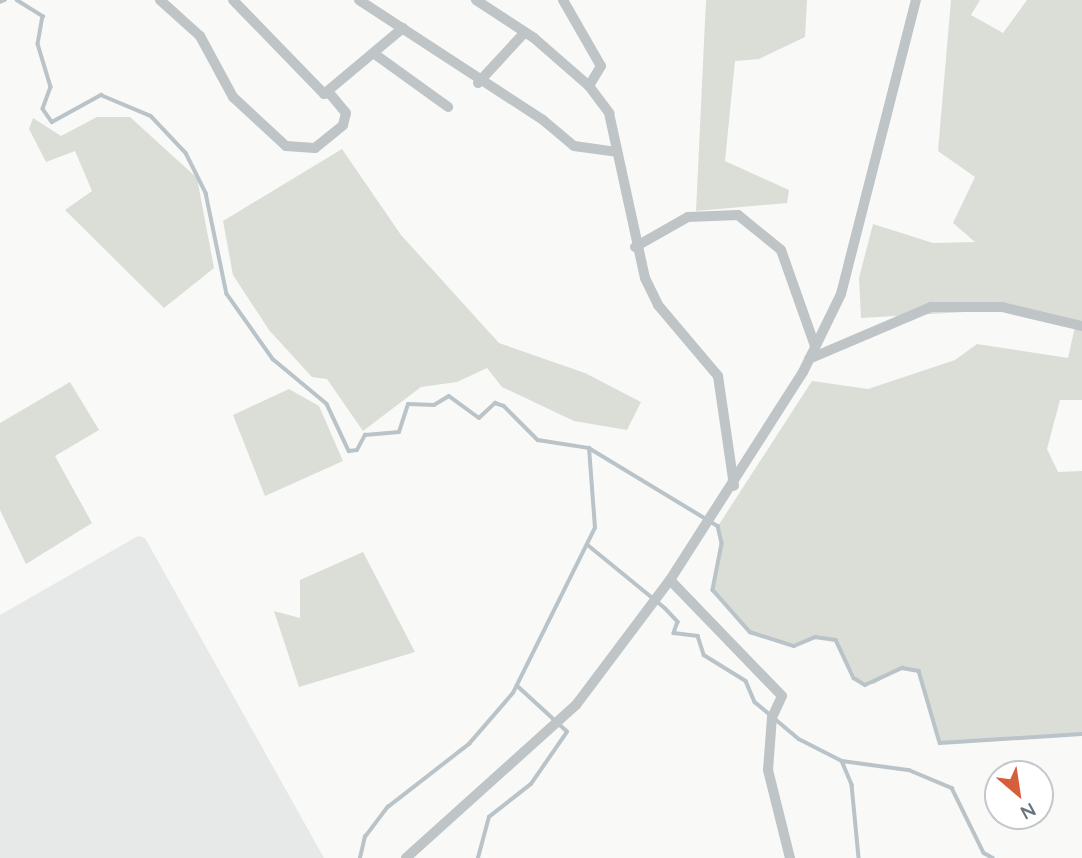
<!DOCTYPE html>
<style>
body{margin:0}
#map{position:relative;width:1082px;height:858px;overflow:hidden;background:#f9f9f8;font-family:Quicksand,sans-serif}
div>[style]{position:absolute}
.built>*{inset:0;background:#e7e8e8}
.green>*{inset:0;background:#daded7}
.stream>*{height:3.5px;margin:-1.75px;padding:0 1.75px;transform-origin:1.75px;border-radius:1.75px;background:#bac4c8}
.street>*{height:10px;margin:-5px;padding:0 5px;transform-origin:5px;border-radius:5px;background:#bfc4c7}
span{translate:-50% -50%;white-space:nowrap;text-align:center;line-height:1.15;-webkit-text-stroke:7px #fff;paint-order:stroke}
.north{position:absolute;left:984px;top:760px;width:70px;height:70px;box-sizing:border-box;background:#fff;border:2px solid #c2c8cc;border-radius:50%;rotate:151deg;font-size:19px;font-weight:700;line-height:28px;text-align:center;color:#667580}
.north::after{content:'';display:block;margin:auto;width:24px;height:32px;background:#d75e3a;clip-path:polygon(50% 0,100% 100%,50% 72%,0 100%)}
</style>
<div id="map">
<div class="built">
<div style="clip-path:polygon(138px 536px,145px 538px,324px 858px,0 858px,0 615px)"></div>
</div>
<div class="green">
<div style="clip-path:polygon(706px 0,807px 0,805px 37px,759px 59px,735px 61px,725px 161px,789px 190px,787px 203px,696px 211px)"></div>
<div style="clip-path:polygon(951px 0,980px 0,971px 15px,1003px 33px,1027px 0,1082px 0,1082px 400px,1060px 400px,1047px 449px,1058px 472px,1082px 471px,1082px 734px,940px 743px,919px 671px,902px 668px,874px 684px,859px 683px,836px 640px,815px 637px,794px 646px,750px 632px,713px 590px,722px 544px,718px 526px,812px 381px,868px 389px,955px 360px,977px 344px,1068px 358px,1076px 322px,999px 310px,861px 318px,859px 278px,873px 224px,933px 243px,975px 242px,953px 223px,975px 177px,938px 151px)"></div>
<div style="clip-path:polygon(97px 117px,130px 117px,197px 178px,214px 268px,164px 308px,65px 210px,92px 191px,75px 151px,46px 162px,29px 129px,33px 118px,61px 136px)"></div>
<div style="clip-path:polygon(342px 149px,401px 235px,499px 343px,585px 373px,641px 402px,627px 430px,574px 421px,502px 387px,487px 368px,457px 382px,421px 387px,363px 431px,327px 379px,312px 377px,269px 330px,233px 275px,223px 221px)"></div>
<div style="clip-path:polygon(70px 382px,99px 430px,55px 456px,92px 523px,26px 564px,0 510px,0 423px)"></div>
<div style="clip-path:polygon(289px 389px,319px 406px,343px 461px,265px 496px,233px 415px)"></div>
<div style="clip-path:polygon(363px 552px,415px 652px,299px 687px,274px 611px,300px 618px,300px 580px)"></div>
</div>
<div class="stream">
<div style="left:17px;top:0;width:31px;rotate:32deg"></div>
<div style="left:43px;top:16px;width:28px;rotate:100deg"></div>
<div style="left:38px;top:44px;width:45px;rotate:73.2deg"></div>
<div style="left:51px;top:87px;width:23px;rotate:110deg"></div>
<div style="left:43px;top:109px;width:16px;rotate:55deg"></div>
<div style="left:52px;top:122px;width:56px;rotate:-28.9deg"></div>
<div style="left:101px;top:95px;width:54px;rotate:22.8deg"></div>
<div style="left:151px;top:116px;width:51px;rotate:46.6deg"></div>
<div style="left:186px;top:153px;width:45px;rotate:63.4deg"></div>
<div style="left:206px;top:193px;width:103px;rotate:78.3deg"></div>
<div style="left:227px;top:294px;width:80px;rotate:54.7deg"></div>
<div style="left:273px;top:359px;width:70px;rotate:39.8deg"></div>
<div style="left:327px;top:404px;width:52px;rotate:64.9deg"></div>
<div style="left:349px;top:451px;width:8px;rotate:-7deg"></div>
<div style="left:357px;top:450px;width:17px;rotate:-62deg"></div>
<div style="left:365px;top:435px;width:34px;rotate:-5deg"></div>
<div style="left:399px;top:432px;width:29px;rotate:-72deg"></div>
<div style="left:408px;top:404px;width:26px;rotate:2deg"></div>
<div style="left:434px;top:405px;width:17px;rotate:-31deg"></div>
<div style="left:449px;top:396px;width:37px;rotate:36deg"></div>
<div style="left:479px;top:418px;width:22px;rotate:-43deg"></div>
<div style="left:495px;top:403px;width:9px;rotate:18deg"></div>
<div style="left:504px;top:406px;width:48px;rotate:45deg"></div>
<div style="left:538px;top:440px;width:52px;rotate:8.9deg"></div>
<div style="left:589px;top:448px;width:151px;rotate:31.2deg"></div>
<div style="left:718px;top:526px;width:18px;rotate:77deg"></div>
<div style="left:722px;top:544px;width:47px;rotate:101.1deg"></div>
<div style="left:713px;top:590px;width:56px;rotate:48.6deg"></div>
<div style="left:750px;top:632px;width:46px;rotate:17.7deg"></div>
<div style="left:794px;top:646px;width:23px;rotate:-23deg"></div>
<div style="left:815px;top:637px;width:21px;rotate:8deg"></div>
<div style="left:836px;top:640px;width:42px;rotate:64.7deg"></div>
<div style="left:854px;top:678px;width:13px;rotate:32deg"></div>
<div style="left:865px;top:685px;width:41px;rotate:-24.7deg"></div>
<div style="left:902px;top:668px;width:17px;rotate:10deg"></div>
<div style="left:919px;top:671px;width:75px;rotate:73.7deg"></div>
<div style="left:940px;top:743px;width:142px;rotate:-3.6deg"></div>
<div style="left:0;top:2px;width:5px;rotate:-22deg"></div>
<div style="left:588px;top:545px;width:99px;rotate:39.3deg"></div>
<div style="left:665px;top:608px;width:19px;rotate:47deg"></div>
<div style="left:678px;top:622px;width:12px;rotate:110deg"></div>
<div style="left:674px;top:633px;width:24px;rotate:7deg"></div>
<div style="left:698px;top:636px;width:20px;rotate:72deg"></div>
<div style="left:704px;top:655px;width:49px;rotate:31.8deg"></div>
<div style="left:746px;top:681px;width:23px;rotate:67deg"></div>
<div style="left:755px;top:702px;width:57px;rotate:40.1deg"></div>
<div style="left:799px;top:739px;width:48px;rotate:27.1deg"></div>
<div style="left:842px;top:761px;width:26px;rotate:67deg"></div>
<div style="left:852px;top:785px;width:73px;rotate:84.5deg"></div>
<div style="left:842px;top:761px;width:68px;rotate:7.7deg"></div>
<div style="left:909px;top:770px;width:47px;rotate:22.7deg"></div>
<div style="left:952px;top:788px;width:72px;rotate:63.8deg"></div>
<div style="left:984px;top:853px;width:10px;rotate:29deg"></div>
<div style="left:360px;top:858px;width:22px;rotate:-77deg"></div>
<div style="left:365px;top:837px;width:38px;rotate:-53deg"></div>
<div style="left:388px;top:807px;width:103px;rotate:-37.9deg"></div>
<div style="left:469px;top:744px;width:67px;rotate:-49.2deg"></div>
<div style="left:513px;top:693px;width:184px;rotate:-63.6deg"></div>
<div style="left:595px;top:528px;width:80px;rotate:-94.3deg"></div>
<div style="left:478px;top:858px;width:42px;rotate:-75deg"></div>
<div style="left:489px;top:817px;width:53px;rotate:-38.2deg"></div>
<div style="left:531px;top:784px;width:63px;rotate:-55.3deg"></div>
<div style="left:567px;top:732px;width:68px;rotate:-137.4deg"></div>
</div>
<div class="street">
<div style="left:160px;top:0;width:54px;rotate:42deg"></div>
<div style="left:200px;top:36px;width:69px;rotate:61.6deg"></div>
<div style="left:233px;top:97px;width:72px;rotate:42.8deg"></div>
<div style="left:286px;top:146px;width:29px;rotate:4deg"></div>
<div style="left:315px;top:148px;width:36px;rotate:-39deg"></div>
<div style="left:343px;top:125px;width:12px;rotate:-76deg"></div>
<div style="left:346px;top:113px;width:26px;rotate:-130deg"></div>
<div style="left:233px;top:0;width:131px;rotate:45.9deg"></div>
<div style="left:324px;top:94px;width:103px;rotate:-39.9deg"></div>
<div style="left:359px;top:0;width:220px;rotate:33.1deg"></div>
<div style="left:543px;top:120px;width:40px;rotate:40deg"></div>
<div style="left:574px;top:146px;width:43px;rotate:7.9deg"></div>
<div style="left:476px;top:0;width:69px;rotate:33.2deg"></div>
<div style="left:534px;top:38px;width:73px;rotate:41.1deg"></div>
<div style="left:589px;top:86px;width:34px;rotate:53deg"></div>
<div style="left:609px;top:113px;width:169px;rotate:77.7deg"></div>
<div style="left:645px;top:278px;width:30px;rotate:64deg"></div>
<div style="left:658px;top:305px;width:93px;rotate:49.8deg"></div>
<div style="left:718px;top:376px;width:111px;rotate:81.7deg"></div>
<div style="left:563px;top:0;width:76px;rotate:60.1deg"></div>
<div style="left:601px;top:66px;width:23px;rotate:121deg"></div>
<div style="left:376px;top:55px;width:89px;rotate:35.8deg"></div>
<div style="left:478px;top:83px;width:69px;rotate:-47.3deg"></div>
<div style="left:635px;top:247px;width:61px;rotate:-29.5deg"></div>
<div style="left:688px;top:217px;width:50px;rotate:-2.3deg"></div>
<div style="left:738px;top:215px;width:55px;rotate:39.1deg"></div>
<div style="left:781px;top:250px;width:102px;rotate:70.5deg"></div>
<div style="left:809px;top:359px;width:133px;rotate:-23.1deg"></div>
<div style="left:931px;top:307px;width:71px"></div>
<div style="left:1002px;top:307px;width:82px;rotate:13.4deg"></div>
<div style="left:670px;top:580px;width:161px;rotate:46deg"></div>
<div style="left:782px;top:696px;width:23px;rotate:115deg"></div>
<div style="left:772px;top:717px;width:53px;rotate:94.3deg"></div>
<div style="left:768px;top:770px;width:91px;rotate:76deg"></div>
<div style="left:406px;top:858px;width:229px;rotate:-42deg"></div>
<div style="left:576px;top:705px;width:156px;rotate:-53.1deg"></div>
<div style="left:670px;top:580px;width:247px;rotate:-57.4deg"></div>
<div style="left:803px;top:372px;width:87px;rotate:-64deg"></div>
<div style="left:841px;top:294px;width:303px;rotate:-75.7deg"></div>
</div>
<div class="north">N</div>
</div>
